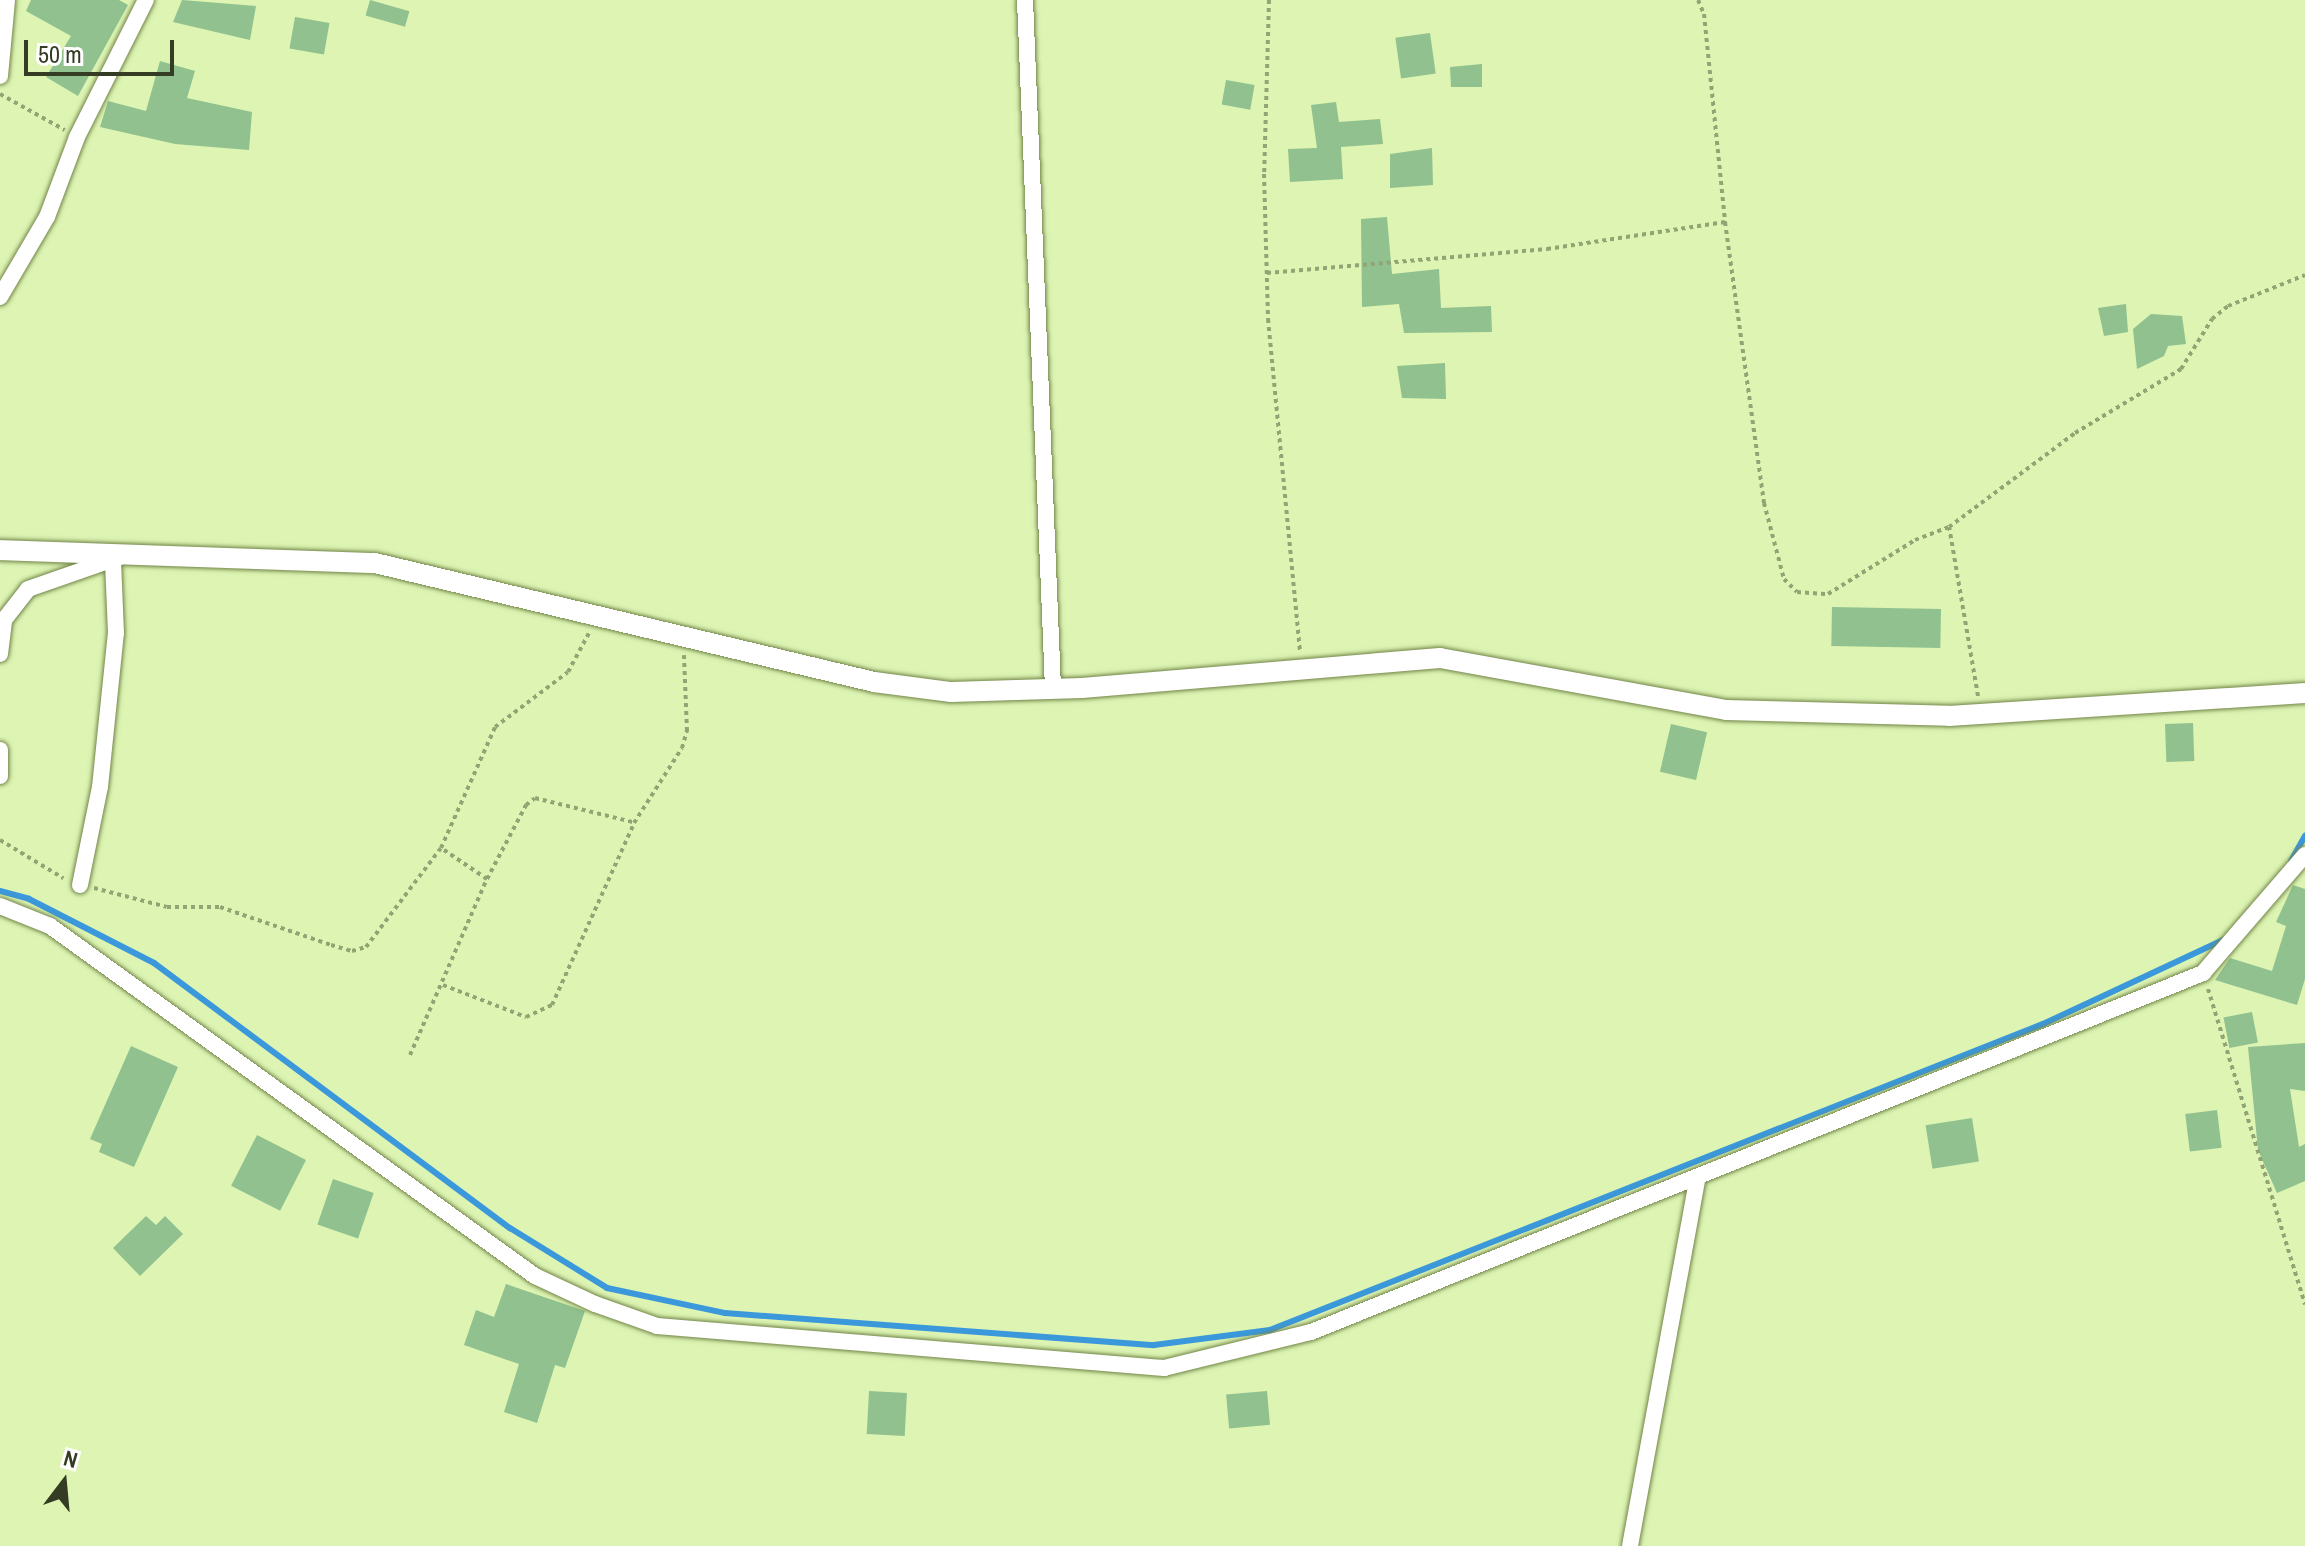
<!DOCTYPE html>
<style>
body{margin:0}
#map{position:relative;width:2305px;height:1546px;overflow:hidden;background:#ddf4b3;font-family:"Archivo Narrow",sans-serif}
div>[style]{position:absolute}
.stream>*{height:6px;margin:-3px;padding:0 3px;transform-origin:3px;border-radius:3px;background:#3b98da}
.building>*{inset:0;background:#90c18e;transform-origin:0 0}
.path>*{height:4px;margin-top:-2px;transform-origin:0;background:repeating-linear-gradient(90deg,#93a474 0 4px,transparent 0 8px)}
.roads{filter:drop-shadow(0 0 2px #718548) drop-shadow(0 0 2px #718548)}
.minor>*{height:16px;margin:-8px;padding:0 8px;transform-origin:8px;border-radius:8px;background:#fff}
.tertiary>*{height:20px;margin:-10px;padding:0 10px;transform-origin:10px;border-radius:10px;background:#fff}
span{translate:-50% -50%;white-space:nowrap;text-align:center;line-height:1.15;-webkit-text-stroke:6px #fff;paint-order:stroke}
.north{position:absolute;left:24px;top:1442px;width:80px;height:80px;-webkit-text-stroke:6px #fff;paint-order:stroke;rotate:16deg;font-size:22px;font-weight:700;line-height:32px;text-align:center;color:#343d23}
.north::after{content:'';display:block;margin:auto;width:28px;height:36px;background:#343d23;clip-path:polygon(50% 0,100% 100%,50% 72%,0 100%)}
.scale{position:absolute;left:24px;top:40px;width:150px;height:36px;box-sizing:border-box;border:4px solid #343d23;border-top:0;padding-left:10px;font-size:24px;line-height:28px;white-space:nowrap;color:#343d23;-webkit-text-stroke:6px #fff;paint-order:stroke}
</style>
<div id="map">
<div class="stream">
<div style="left:2291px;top:861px;width:29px;rotate:-61deg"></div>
<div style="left:0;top:891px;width:30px;rotate:15deg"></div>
<div style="left:29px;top:899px;width:140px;rotate:27.1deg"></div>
<div style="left:154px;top:963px;width:444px;rotate:36.7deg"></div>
<div style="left:510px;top:1228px;width:114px;rotate:31.7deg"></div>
<div style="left:607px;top:1288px;width:121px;rotate:12deg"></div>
<div style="left:725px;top:1313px;width:430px;rotate:4.3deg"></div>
<div style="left:1154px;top:1345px;width:117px;rotate:-7.4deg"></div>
<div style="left:1270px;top:1330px;width:831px;rotate:-21.6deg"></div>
<div style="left:2043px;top:1024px;width:201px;rotate:-25deg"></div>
</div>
<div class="building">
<div style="clip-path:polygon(31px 0,119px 0,128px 5px,78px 96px,46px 77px,71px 36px,26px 11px)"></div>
<div style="clip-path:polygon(182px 0,256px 6px,250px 40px,173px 22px)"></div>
<div style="left:370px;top:0;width:41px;height:16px;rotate:16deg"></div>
<div style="left:295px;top:17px;width:35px;height:32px;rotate:10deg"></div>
<div style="left:1430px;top:33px;width:41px;height:35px;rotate:82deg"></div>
<div style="clip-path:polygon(160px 61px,195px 71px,187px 98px,252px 112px,249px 150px,175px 144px,100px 127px,108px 101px,146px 111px)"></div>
<div style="clip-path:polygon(1482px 64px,1482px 87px,1451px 87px,1450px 67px)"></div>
<div style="left:1226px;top:80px;width:29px;height:25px;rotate:10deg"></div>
<div style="clip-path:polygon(1336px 102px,1339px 122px,1380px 119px,1383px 144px,1341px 147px,1343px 179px,1290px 182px,1288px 149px,1317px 148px,1311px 105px)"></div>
<div style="clip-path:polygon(1432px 148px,1433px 185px,1390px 188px,1390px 154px)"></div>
<div style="clip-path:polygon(1387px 217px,1392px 274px,1439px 269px,1441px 308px,1491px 306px,1492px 332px,1404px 333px,1399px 304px,1362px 307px,1361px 219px)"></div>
<div style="clip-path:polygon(2126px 304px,2128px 332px,2104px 336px,2098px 308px)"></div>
<div style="clip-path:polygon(2151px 314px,2182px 316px,2186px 344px,2168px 346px,2164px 356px,2137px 369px,2133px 329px)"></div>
<div style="clip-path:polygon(1445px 363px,1446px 399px,1402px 398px,1397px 366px)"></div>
<div style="left:1832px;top:607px;width:109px;height:39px;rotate:1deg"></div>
<div style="left:2193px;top:723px;width:38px;height:28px;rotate:88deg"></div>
<div style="left:1671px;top:724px;width:37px;height:49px;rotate:13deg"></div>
<div style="clip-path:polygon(2293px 885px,2305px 889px,2305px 979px,2297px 1005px,2215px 980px,2230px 958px,2272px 971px,2286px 926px,2276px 922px)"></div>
<div style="left:2252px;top:1012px;width:31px;height:29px;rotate:79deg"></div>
<div style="clip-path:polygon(2305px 1043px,2305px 1091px,2290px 1089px,2299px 1147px,2305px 1144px,2305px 1181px,2277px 1193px,2258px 1150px,2248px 1047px)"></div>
<div style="clip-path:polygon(131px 1046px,178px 1067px,134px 1167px,99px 1152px,102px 1144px,90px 1139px)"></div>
<div style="left:2217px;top:1110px;width:38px;height:32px;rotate:83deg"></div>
<div style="left:1972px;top:1118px;width:44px;height:47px;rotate:81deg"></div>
<div style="left:257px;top:1135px;width:55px;height:57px;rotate:27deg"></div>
<div style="left:333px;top:1179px;width:43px;height:48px;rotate:19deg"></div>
<div style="clip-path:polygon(146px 1216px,156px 1225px,165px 1216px,183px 1234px,140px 1276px,113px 1248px)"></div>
<div style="clip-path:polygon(506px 1284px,585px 1311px,565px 1368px,555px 1365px,537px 1423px,504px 1412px,519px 1364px,464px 1345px,476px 1310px,494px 1317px)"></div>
<div style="left:869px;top:1391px;width:38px;height:43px;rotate:3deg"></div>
<div style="left:1267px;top:1391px;width:34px;height:41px;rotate:85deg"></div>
</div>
<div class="path">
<div style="left:1269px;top:0;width:174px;rotate:91.6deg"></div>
<div style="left:1264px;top:174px;width:145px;rotate:88.4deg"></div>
<div style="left:1268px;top:319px;width:334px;rotate:84.5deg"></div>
<div style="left:1698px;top:0;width:15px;rotate:67deg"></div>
<div style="left:1704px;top:14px;width:209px;rotate:84.2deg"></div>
<div style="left:1725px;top:222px;width:284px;rotate:82.1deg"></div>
<div style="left:1764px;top:503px;width:79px;rotate:75.3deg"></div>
<div style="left:1784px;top:579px;width:18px;rotate:45deg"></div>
<div style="left:1797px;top:592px;width:31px;rotate:4deg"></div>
<div style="left:1828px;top:594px;width:102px;rotate:-31.8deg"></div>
<div style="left:1915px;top:540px;width:36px;rotate:-21deg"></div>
<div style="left:0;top:94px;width:74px;rotate:29deg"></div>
<div style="left:1267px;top:273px;width:281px;rotate:-4.9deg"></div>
<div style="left:1547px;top:249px;width:180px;rotate:-8.6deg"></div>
<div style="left:1978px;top:696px;width:171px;rotate:-99.7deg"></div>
<div style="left:1949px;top:527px;width:157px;rotate:-36.7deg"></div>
<div style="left:2075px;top:433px;width:124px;rotate:-31.1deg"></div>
<div style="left:2181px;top:369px;width:59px;rotate:-58.2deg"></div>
<div style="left:2212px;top:319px;width:21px;rotate:-39deg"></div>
<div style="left:2228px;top:306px;width:83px;rotate:-21.9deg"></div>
<div style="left:0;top:840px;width:74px;rotate:31.1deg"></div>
<div style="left:487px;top:879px;width:84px;rotate:-62.2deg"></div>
<div style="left:526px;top:805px;width:11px;rotate:-38deg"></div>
<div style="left:535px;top:798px;width:101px;rotate:13.8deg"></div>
<div style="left:94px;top:888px;width:75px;rotate:14.6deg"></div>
<div style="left:167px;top:907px;width:53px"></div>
<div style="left:220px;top:907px;width:117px;rotate:18.9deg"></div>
<div style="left:331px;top:945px;width:22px;rotate:16deg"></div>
<div style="left:352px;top:951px;width:15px;rotate:-16deg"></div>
<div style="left:366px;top:947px;width:124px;rotate:-52.9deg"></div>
<div style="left:441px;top:848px;width:133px;rotate:-65.9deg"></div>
<div style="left:495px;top:727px;width:91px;rotate:-37deg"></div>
<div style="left:568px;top:672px;width:44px;rotate:-61.7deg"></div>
<div style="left:443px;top:985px;width:89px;rotate:21.1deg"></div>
<div style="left:526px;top:1017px;width:29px;rotate:-25deg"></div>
<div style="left:552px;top:1005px;width:200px;rotate:-65.7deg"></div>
<div style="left:634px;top:823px;width:89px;rotate:-57.4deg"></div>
<div style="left:682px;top:748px;width:18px;rotate:-74deg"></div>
<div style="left:687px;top:731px;width:76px;rotate:-92.3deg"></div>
<div style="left:2208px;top:989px;width:330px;rotate:72.9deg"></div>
<div style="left:410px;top:1055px;width:192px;rotate:-66.4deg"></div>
<div style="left:487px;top:879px;width:55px;rotate:-146deg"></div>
</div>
<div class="roads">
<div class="minor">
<div style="left:1025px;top:0;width:689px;rotate:87.67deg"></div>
<div style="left:0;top:76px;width:76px;rotate:-84.7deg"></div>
<div style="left:0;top:297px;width:93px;rotate:-59.6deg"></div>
<div style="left:47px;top:217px;width:85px;rotate:-69.4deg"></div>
<div style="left:77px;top:137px;width:153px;rotate:-63.3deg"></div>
<div style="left:0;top:654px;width:34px;rotate:-83deg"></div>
<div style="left:4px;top:620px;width:39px;rotate:-52deg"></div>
<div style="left:28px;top:589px;width:101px;rotate:-19.2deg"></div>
<div style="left:0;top:750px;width:26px;rotate:90deg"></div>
<div style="left:80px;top:885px;width:100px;rotate:-78.5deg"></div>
<div style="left:100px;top:787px;width:155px;rotate:-84.1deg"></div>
<div style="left:116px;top:633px;width:73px;rotate:-92.4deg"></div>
<div style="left:0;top:906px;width:54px;rotate:21.8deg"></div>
<div style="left:50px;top:926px;width:598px;rotate:35.82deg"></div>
<div style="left:535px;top:1276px;width:66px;rotate:25deg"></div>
<div style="left:595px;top:1304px;width:66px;rotate:19.5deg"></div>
<div style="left:657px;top:1326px;width:509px;rotate:4.74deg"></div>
<div style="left:1164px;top:1368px;width:151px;rotate:-13.8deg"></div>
<div style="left:1311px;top:1332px;width:962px;rotate:-21.92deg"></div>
<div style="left:2203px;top:973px;width:156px;rotate:-49.2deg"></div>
<div style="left:1630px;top:1546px;width:375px;rotate:-79.6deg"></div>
</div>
<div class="tertiary">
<div style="left:0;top:550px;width:375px;rotate:2deg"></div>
<div style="left:375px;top:563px;width:513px;rotate:13.41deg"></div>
<div style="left:874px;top:682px;width:78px;rotate:7.4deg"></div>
<div style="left:951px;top:692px;width:131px;rotate:-1.7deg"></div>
<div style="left:1082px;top:688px;width:359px;rotate:-4.8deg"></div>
<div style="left:1440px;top:658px;width:291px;rotate:10.3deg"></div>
<div style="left:1726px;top:710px;width:223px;rotate:1.5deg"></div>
<div style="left:1949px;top:716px;width:357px;rotate:-3.7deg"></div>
</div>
</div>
<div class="north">N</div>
<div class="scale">50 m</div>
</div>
